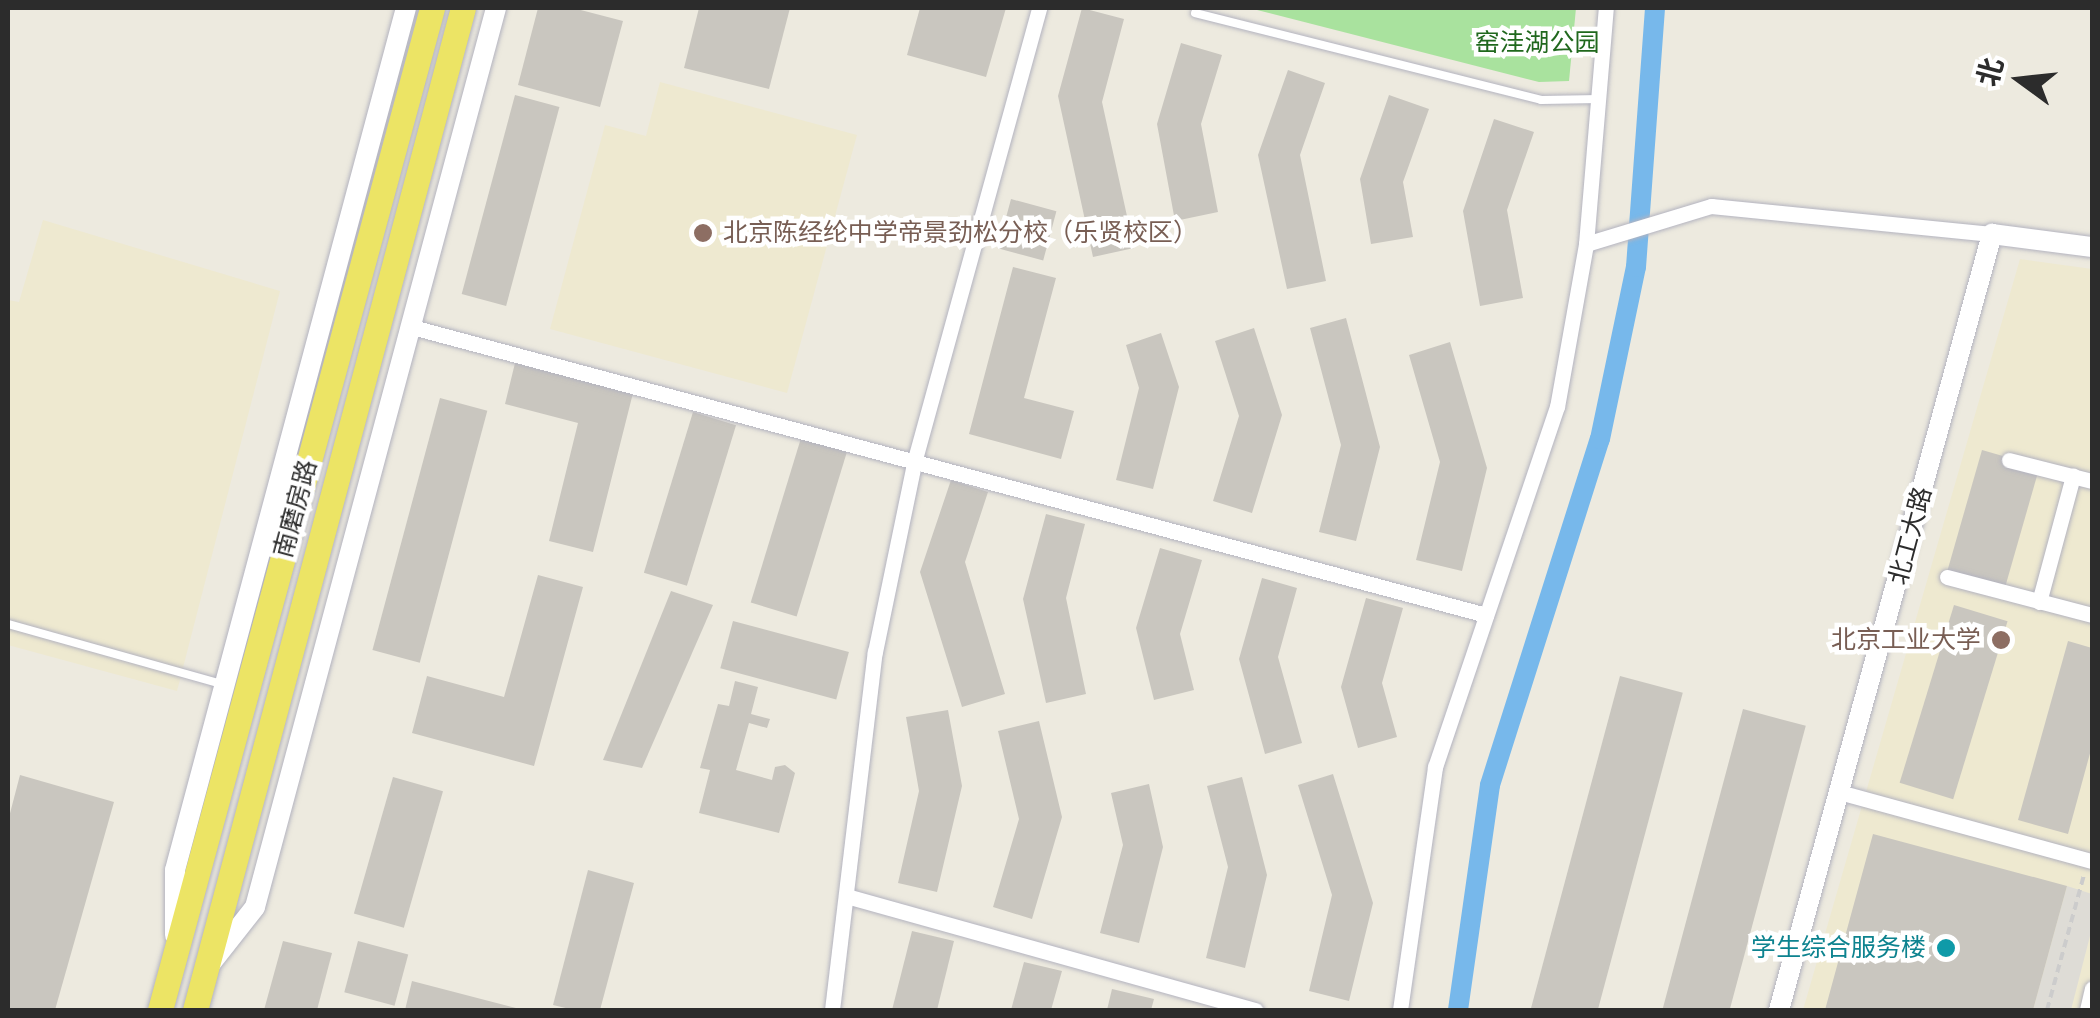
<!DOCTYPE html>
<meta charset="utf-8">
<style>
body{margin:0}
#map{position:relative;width:2100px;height:1018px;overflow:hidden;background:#edeadf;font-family:Poppins,"Noto Sans SC",sans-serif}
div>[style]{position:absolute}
.education>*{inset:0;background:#eee9d0}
.green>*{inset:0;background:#a9e29e}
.plaza>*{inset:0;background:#dedcd6}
.canal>*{height:20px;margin:-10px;padding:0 10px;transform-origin:10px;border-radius:10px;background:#77b8eb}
.building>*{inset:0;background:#c9c6bf;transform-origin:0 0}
.path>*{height:4px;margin-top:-2px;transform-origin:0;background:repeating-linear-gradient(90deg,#ccc 0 8px,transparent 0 13px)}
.roads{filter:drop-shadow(0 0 2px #b3b3bf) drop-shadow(0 0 2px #b3b3bf)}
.service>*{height:8px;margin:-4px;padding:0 4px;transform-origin:4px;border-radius:4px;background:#fff}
.minor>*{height:15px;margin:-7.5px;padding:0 7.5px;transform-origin:7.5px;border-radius:7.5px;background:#fff}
.tertiary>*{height:20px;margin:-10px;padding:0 10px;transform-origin:10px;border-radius:10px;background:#fff}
.primary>*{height:25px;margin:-12.5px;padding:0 12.5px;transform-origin:12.5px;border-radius:12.5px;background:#ece465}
.dots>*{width:28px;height:28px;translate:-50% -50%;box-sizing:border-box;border:5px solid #fff;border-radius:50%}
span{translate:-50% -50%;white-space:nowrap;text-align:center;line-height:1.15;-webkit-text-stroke:9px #fff;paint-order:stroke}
.park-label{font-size:25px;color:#20681d}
.education-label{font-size:25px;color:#785e54}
.left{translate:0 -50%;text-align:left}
.right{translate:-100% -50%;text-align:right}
.street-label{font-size:25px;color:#2c2c2c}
.culture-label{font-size:25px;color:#0d838f}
.frame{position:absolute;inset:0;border:10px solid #2c2c2c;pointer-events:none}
.north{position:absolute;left:1970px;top:30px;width:100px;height:100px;-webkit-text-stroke:8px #fff;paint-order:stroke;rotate:285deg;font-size:28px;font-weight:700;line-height:40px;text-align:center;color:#2c2c2c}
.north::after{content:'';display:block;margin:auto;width:35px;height:45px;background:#2c2c2c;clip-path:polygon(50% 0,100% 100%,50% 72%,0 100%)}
</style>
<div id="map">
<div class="education">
<div style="clip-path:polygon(660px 82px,857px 135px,787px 393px,550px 329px,605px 125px,646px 136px)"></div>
<div style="clip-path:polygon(43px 220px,280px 291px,177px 691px,8px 645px,8px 300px,19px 302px)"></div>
<div style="clip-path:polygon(2020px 259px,2092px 269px,2092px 1010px,1803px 1010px)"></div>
</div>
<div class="green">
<div style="clip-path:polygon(1249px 8px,1576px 8px,1569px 81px,1539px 82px)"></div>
</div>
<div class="plaza">
<div style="clip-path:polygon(2067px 886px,2092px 894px,2092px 928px,2071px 1010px,2033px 1010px)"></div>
</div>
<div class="canal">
<div style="left:1458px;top:1010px;width:227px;rotate:-81.9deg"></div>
<div style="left:1490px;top:785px;width:363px;rotate:-72.4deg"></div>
<div style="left:1600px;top:439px;width:176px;rotate:-78.2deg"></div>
<div style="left:1636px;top:267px;width:260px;rotate:-85.8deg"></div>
</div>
<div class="building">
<div style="clip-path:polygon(538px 8px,573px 8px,623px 21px,600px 107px,518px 85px)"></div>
<div style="clip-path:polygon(699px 8px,790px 8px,769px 89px,684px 68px)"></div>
<div style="clip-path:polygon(920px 8px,1006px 8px,986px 77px,907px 55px)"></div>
<div style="clip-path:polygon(1082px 8px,1124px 19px,1102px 102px,1134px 248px,1093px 257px,1058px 96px)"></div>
<div style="clip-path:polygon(1181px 43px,1222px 55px,1201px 124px,1218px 212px,1175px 221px,1157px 124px)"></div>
<div style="clip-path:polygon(1288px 70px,1325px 83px,1300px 155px,1326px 281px,1287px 289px,1258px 155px)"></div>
<div style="left:515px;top:95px;width:46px;height:206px;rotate:15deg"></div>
<div style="clip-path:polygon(1389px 95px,1429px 109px,1403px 182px,1413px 237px,1371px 244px,1360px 179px)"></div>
<div style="clip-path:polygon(1494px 119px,1534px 132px,1507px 210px,1523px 298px,1480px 306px,1463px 211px)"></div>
<div style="left:1011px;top:199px;width:47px;height:51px;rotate:15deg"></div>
<div style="clip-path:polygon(1013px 267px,1056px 278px,1024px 398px,1074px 411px,1061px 459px,969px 434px)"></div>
<div style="clip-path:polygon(1346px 318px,1380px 447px,1356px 541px,1319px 532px,1341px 445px,1310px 328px)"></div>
<div style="clip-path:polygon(1254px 328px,1282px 415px,1252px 513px,1213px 501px,1239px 416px,1215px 341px)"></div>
<div style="clip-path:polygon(1161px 333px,1179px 387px,1153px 489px,1116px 480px,1139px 388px,1126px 345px)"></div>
<div style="clip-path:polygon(1450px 342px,1487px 468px,1462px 571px,1416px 560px,1440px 462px,1409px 355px)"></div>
<div style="clip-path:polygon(515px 363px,633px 393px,593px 552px,549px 541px,578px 423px,505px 404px)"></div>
<div style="left:440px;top:398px;width:49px;height:261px;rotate:15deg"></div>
<div style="left:693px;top:412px;width:45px;height:168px;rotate:17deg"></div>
<div style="left:801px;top:438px;width:48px;height:172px;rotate:17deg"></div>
<div style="left:1982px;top:450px;width:60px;height:132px;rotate:16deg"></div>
<div style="clip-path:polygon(951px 480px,988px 492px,965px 562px,1005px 694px,962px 707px,920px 572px)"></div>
<div style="clip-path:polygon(1046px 514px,1085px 524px,1066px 598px,1086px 694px,1046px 703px,1023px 599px)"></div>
<div style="clip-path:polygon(1160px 548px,1202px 560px,1180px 634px,1194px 690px,1154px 700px,1136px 628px)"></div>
<div style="clip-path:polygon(538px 575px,583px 587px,534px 766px,412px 733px,427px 676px,504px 697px)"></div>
<div style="clip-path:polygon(1262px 578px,1297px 588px,1278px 657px,1302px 743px,1265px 754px,1239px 659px)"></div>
<div style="clip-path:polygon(671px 591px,713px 605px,642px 768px,603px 760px)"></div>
<div style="clip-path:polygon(1366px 598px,1403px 608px,1382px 683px,1397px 737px,1358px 748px,1341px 687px)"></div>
<div style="left:1954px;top:605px;width:56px;height:186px;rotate:17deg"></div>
<div style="left:733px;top:621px;width:120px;height:49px;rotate:15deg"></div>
<div style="clip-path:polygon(2068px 641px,2092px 648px,2092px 746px,2068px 834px,2018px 820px)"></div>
<div style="left:1620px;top:676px;width:65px;height:346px;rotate:15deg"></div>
<div style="clip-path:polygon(735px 681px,758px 687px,751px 714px,770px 719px,767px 728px,749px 723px,736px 770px,772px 780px,775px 767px,785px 765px,795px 773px,779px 833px,699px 813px,710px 770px,700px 768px,718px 704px,729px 706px)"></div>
<div style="left:1743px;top:709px;width:65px;height:311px;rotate:15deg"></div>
<div style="clip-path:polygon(948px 710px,962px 786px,937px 892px,898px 883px,919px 791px,906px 717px)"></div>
<div style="clip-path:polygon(1039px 721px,1062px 817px,1032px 919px,993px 907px,1019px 819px,998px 731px)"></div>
<div style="clip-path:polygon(1333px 774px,1373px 903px,1349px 1001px,1309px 991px,1332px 895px,1298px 785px)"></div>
<div style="clip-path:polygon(20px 775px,114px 802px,55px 1010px,8px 1010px,8px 821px)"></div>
<div style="left:393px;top:777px;width:52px;height:142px;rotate:16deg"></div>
<div style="clip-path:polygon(1242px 777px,1267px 875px,1245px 968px,1206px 958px,1228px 867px,1207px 786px)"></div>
<div style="clip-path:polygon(1149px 784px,1163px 847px,1139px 943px,1100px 933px,1123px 845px,1111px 793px)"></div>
<div style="clip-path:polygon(1873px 834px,2067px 886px,2033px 1010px,1825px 1010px)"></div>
<div style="clip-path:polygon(588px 870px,634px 883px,600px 1010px,574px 1010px,553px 1005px)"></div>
<div style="clip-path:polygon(912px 931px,954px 941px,937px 1010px,892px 1010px)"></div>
<div style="clip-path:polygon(283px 941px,332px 953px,317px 1010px,264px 1010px)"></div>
<div style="left:358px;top:941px;width:52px;height:53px;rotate:15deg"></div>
<div style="clip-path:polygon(1024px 962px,1062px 971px,1051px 1010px,1011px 1010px)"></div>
<div style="clip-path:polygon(412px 981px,520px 1009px,520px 1010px,405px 1010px)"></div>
<div style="clip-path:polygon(1112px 989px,1154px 999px,1151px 1010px,1107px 1010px)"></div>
</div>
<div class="path">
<div style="left:2047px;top:1010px;width:140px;rotate:-74.7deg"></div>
</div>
<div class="roads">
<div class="service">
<div style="left:1195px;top:13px;width:357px;rotate:14.1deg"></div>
<div style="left:1541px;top:100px;width:58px;rotate:-1deg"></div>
<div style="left:8px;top:624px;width:222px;rotate:15.7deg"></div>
</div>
<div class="minor">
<div style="left:1586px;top:244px;width:131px;rotate:-16.9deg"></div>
<div style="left:1711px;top:206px;width:282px;rotate:5.7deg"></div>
<div style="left:412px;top:327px;width:1112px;rotate:15.01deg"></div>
<div style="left:2009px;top:460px;width:86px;rotate:14.2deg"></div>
<div style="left:1947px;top:577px;width:150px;rotate:14.7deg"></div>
<div style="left:2039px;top:602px;width:131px;rotate:-74.9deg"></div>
<div style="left:1839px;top:792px;width:262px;rotate:15.3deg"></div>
<div style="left:850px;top:897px;width:421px;rotate:15.6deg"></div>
<div style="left:832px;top:1010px;width:361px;rotate:-83.2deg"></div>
<div style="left:875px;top:652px;width:197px;rotate:-78.3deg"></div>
<div style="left:915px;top:459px;width:468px;rotate:-74.6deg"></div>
<div style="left:1400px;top:1010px;width:246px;rotate:-81.8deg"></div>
<div style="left:1435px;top:767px;width:380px;rotate:-71.3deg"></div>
<div style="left:1557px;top:407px;width:166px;rotate:-79.9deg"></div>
<div style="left:1586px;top:244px;width:237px;rotate:-85.2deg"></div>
<div style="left:2087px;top:1010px;width:22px;rotate:-77deg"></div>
</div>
<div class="tertiary">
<div style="left:175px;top:935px;width:65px;rotate:-90deg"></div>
<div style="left:175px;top:870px;width:892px;rotate:-75deg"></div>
<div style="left:211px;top:963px;width:71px;rotate:-51.8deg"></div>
<div style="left:255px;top:907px;width:931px;rotate:-74.99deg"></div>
<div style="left:1779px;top:1010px;width:805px;rotate:-74.65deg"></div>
<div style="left:1992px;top:234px;width:101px;rotate:7.4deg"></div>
</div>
<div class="primary">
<div style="left:160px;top:1010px;width:1038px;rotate:-74.81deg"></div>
<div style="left:195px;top:1010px;width:1037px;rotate:-75.03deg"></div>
</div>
</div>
<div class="dots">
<div style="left:703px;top:233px;background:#8d6e63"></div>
<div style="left:2001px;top:640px;background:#8d6e63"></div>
<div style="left:1946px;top:948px;background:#0f9aa8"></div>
</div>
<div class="park-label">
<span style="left:1537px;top:43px">窑洼湖公园</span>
</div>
<div class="education-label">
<span class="left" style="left:723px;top:233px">北京陈经纶中学帝景劲松分校（乐贤校区）</span>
<span class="right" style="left:1981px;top:640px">北京工业大学</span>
</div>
<div class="street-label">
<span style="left:296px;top:509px;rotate:-75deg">南磨房路</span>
<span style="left:1911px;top:536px;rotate:-75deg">北工大路</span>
</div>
<div class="culture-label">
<span class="right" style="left:1926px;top:948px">学生综合服务楼</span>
</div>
<div class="frame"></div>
<div class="north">北</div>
</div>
